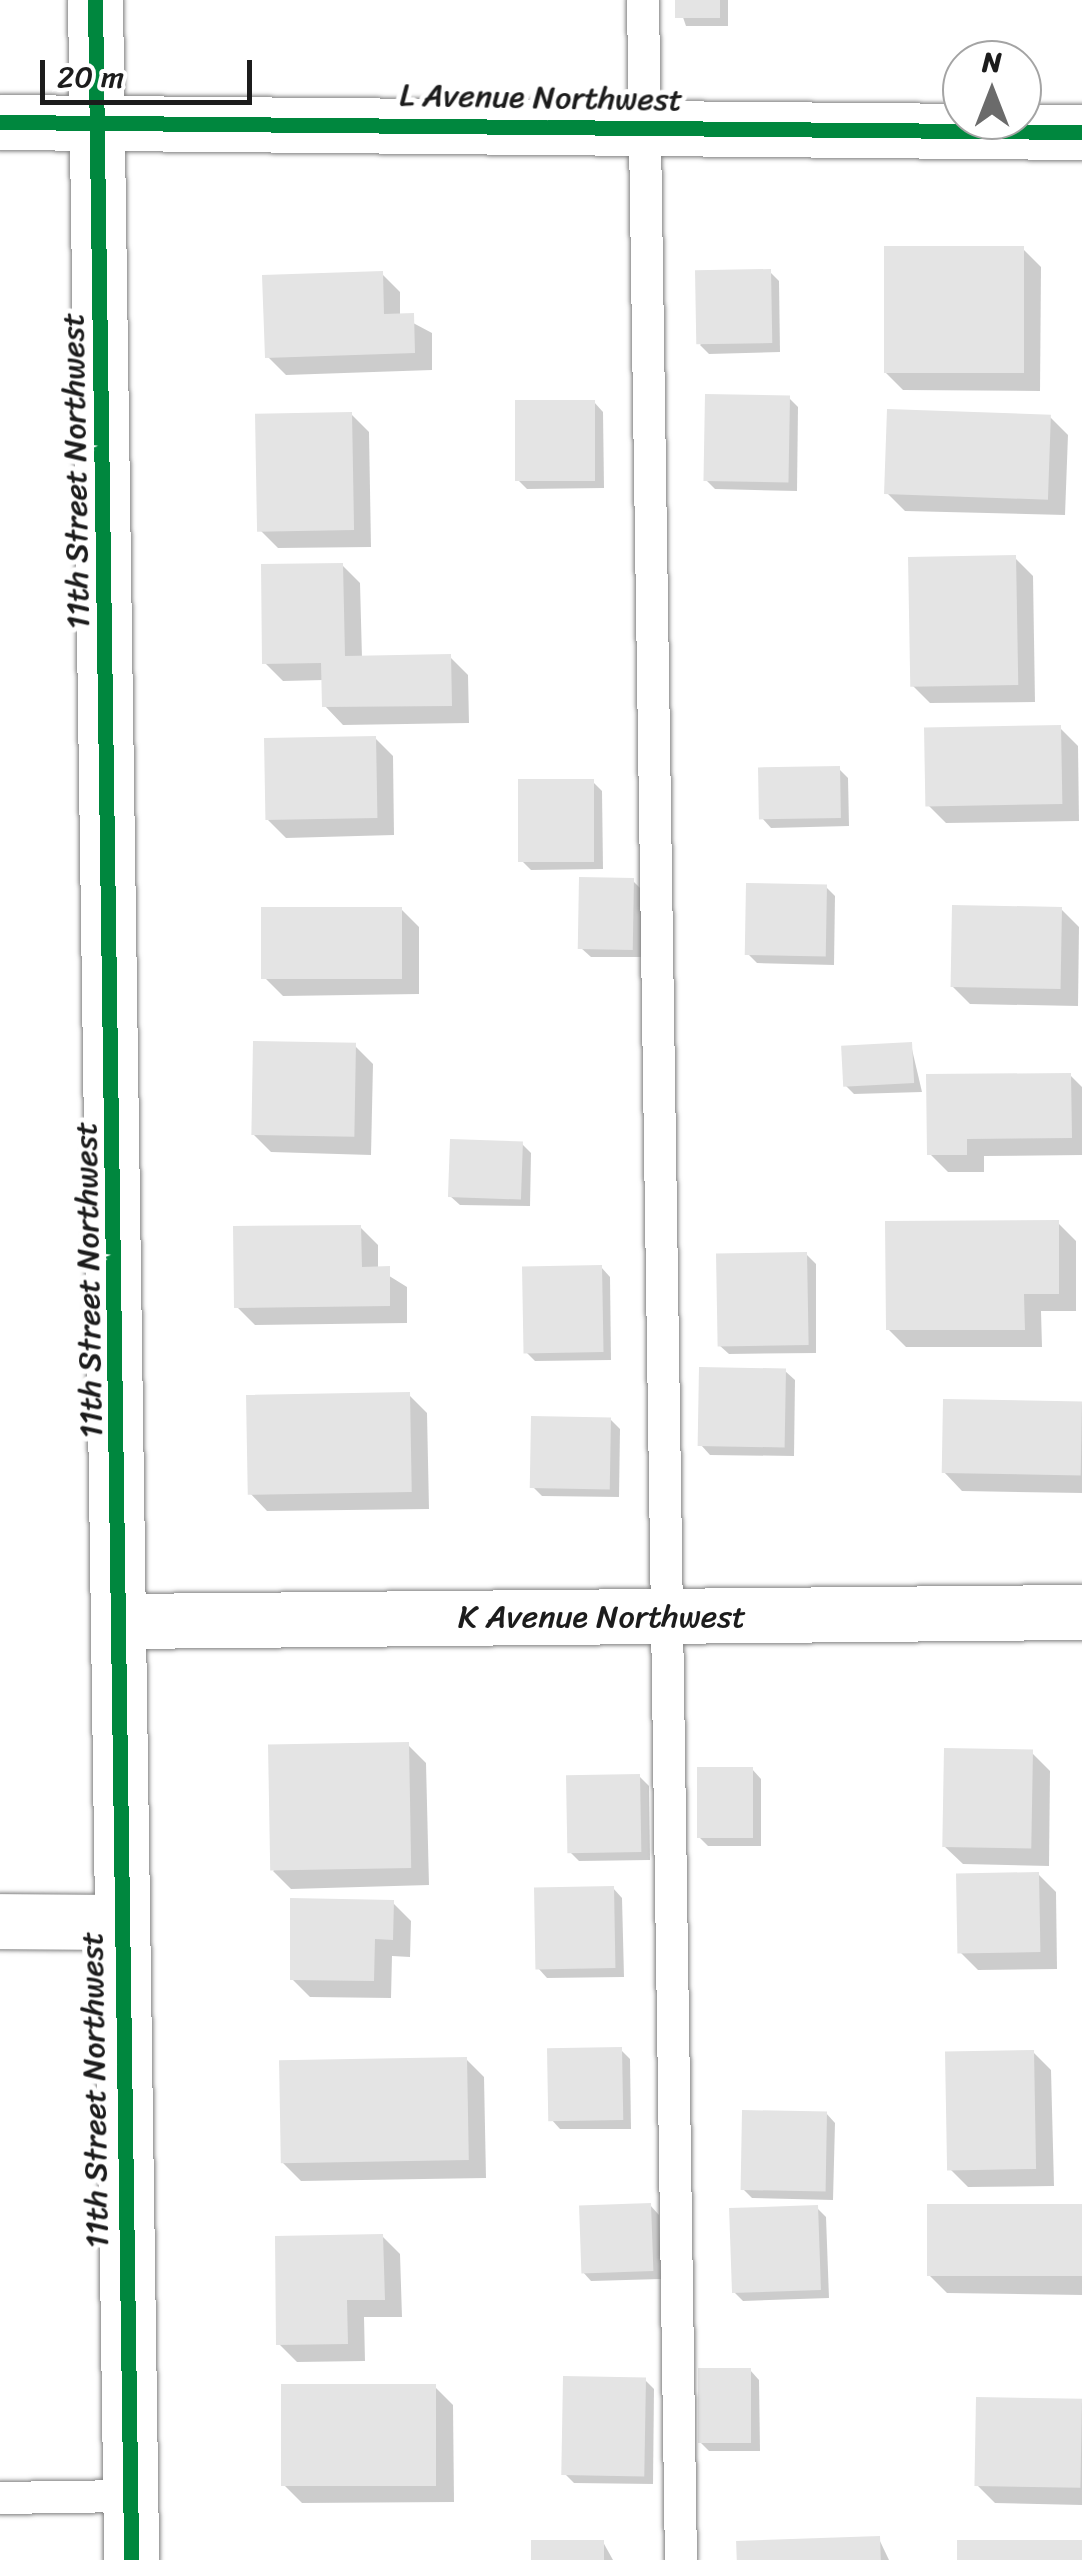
<!DOCTYPE html>
<style>
body{margin:0}
#map{position:relative;width:1082px;height:2560px;overflow:hidden;background:#fff;font-family:Sriracha,sans-serif}
div>[style]{position:absolute}
.shadow>*{inset:0;background:#0003}
.building>*{inset:0;background:#e4e4e4;transform-origin:0 0}
.roads{filter:drop-shadow(0 0 2px #828282) drop-shadow(0 0 2px #828282)}
.lane>*{height:32px;margin:-16px;padding:0 16px;transform-origin:16px;border-radius:16px;background:#fff}
.street>*{height:55px;margin:-27.5px;padding:0 27.5px;transform-origin:27.5px;border-radius:27.5px;background:#fff}
.cycleway>*{height:15px;margin:-7.5px;padding:0 7.5px;transform-origin:7.5px;border-radius:7.5px;background:#00873e}
span{translate:-50% -50%;white-space:nowrap;text-align:center;line-height:1.15;-webkit-text-stroke:10px #fff;paint-order:stroke}
.street-label{font-size:32px;color:#1c1c1c}
.north{position:absolute;left:942px;top:40px;width:100px;height:100px;box-sizing:border-box;background:#fff;border:2px solid #a4a4a4;border-radius:50%;rotate:0deg;font-size:28px;font-weight:700;line-height:40px;text-align:center;color:#1c1c1c}
.north::after{content:'';display:block;margin:auto;width:35px;height:45px;background:#6b6b6b;clip-path:polygon(50% 0,100% 100%,50% 72%,0 100%)}
.scale{position:absolute;left:40px;top:60px;width:212px;height:45px;box-sizing:border-box;border:5px solid #1c1c1c;border-top:0;padding-left:12px;font-size:30px;line-height:35px;white-space:nowrap;color:#1c1c1c;-webkit-text-stroke:8px #fff;paint-order:stroke}
</style>
<div id="map">
<div class="shadow">
<div style="clip-path:polygon(677px 0,728px 0,728px 26px,686px 26px)"></div>
<div style="clip-path:polygon(1023px 249px,1041px 267px,1040px 391px,903px 390px,885px 372px)"></div>
<div style="clip-path:polygon(770px 272px,779px 281px,780px 352px,709px 354px,700px 345px)"></div>
<div style="clip-path:polygon(382px 274px,400px 292px,400px 316px,432px 333px,432px 370px,286px 375px,267px 356px)"></div>
<div style="clip-path:polygon(789px 398px,798px 407px,797px 491px,715px 489px,706px 480px)"></div>
<div style="clip-path:polygon(594px 402px,603px 412px,604px 488px,527px 489px,518px 480px)"></div>
<div style="clip-path:polygon(351px 414px,369px 432px,371px 547px,278px 548px,260px 530px)"></div>
<div style="clip-path:polygon(1050px 417px,1068px 435px,1065px 515px,905px 511px,887px 493px)"></div>
<div style="clip-path:polygon(1015px 558px,1033px 576px,1035px 702px,930px 703px,912px 685px)"></div>
<div style="clip-path:polygon(342px 565px,360px 583px,362px 658px,450px 657px,468px 675px,469px 723px,343px 725px,325px 706px,324px 680px,283px 681px,265px 663px)"></div>
<div style="clip-path:polygon(1060px 728px,1078px 746px,1079px 821px,946px 823px,928px 805px)"></div>
<div style="clip-path:polygon(375px 738px,393px 756px,394px 835px,286px 838px,268px 820px)"></div>
<div style="clip-path:polygon(839px 769px,848px 778px,849px 826px,771px 828px,762px 818px)"></div>
<div style="clip-path:polygon(593px 782px,602px 791px,603px 869px,531px 870px,522px 861px)"></div>
<div style="clip-path:polygon(633px 881px,642px 890px,642px 957px,591px 957px,581px 948px)"></div>
<div style="clip-path:polygon(826px 887px,835px 896px,834px 965px,757px 963px,748px 954px)"></div>
<div style="clip-path:polygon(401px 909px,419px 927px,419px 994px,283px 996px,265px 978px)"></div>
<div style="clip-path:polygon(1061px 909px,1079px 927px,1078px 1006px,970px 1004px,952px 986px)"></div>
<div style="clip-path:polygon(911px 1045px,922px 1092px,854px 1094px,845px 1085px)"></div>
<div style="clip-path:polygon(355px 1046px,373px 1064px,371px 1155px,271px 1152px,253px 1134px)"></div>
<div style="clip-path:polygon(1070px 1075px,1082px 1087px,1082px 1155px,984px 1156px,984px 1172px,948px 1172px,930px 1154px)"></div>
<div style="clip-path:polygon(522px 1144px,531px 1153px,530px 1206px,460px 1205px,450px 1196px)"></div>
<div style="clip-path:polygon(1058px 1223px,1076px 1241px,1076px 1311px,1041px 1311px,1042px 1347px,906px 1347px,888px 1329px)"></div>
<div style="clip-path:polygon(360px 1227px,378px 1245px,378px 1269px,407px 1287px,407px 1323px,255px 1325px,237px 1307px)"></div>
<div style="clip-path:polygon(806px 1254px,816px 1264px,816px 1353px,729px 1354px,719px 1345px)"></div>
<div style="clip-path:polygon(601px 1267px,610px 1277px,611px 1360px,535px 1361px,526px 1352px)"></div>
<div style="clip-path:polygon(785px 1371px,795px 1380px,794px 1456px,710px 1455px,701px 1445px)"></div>
<div style="clip-path:polygon(409px 1395px,427px 1413px,429px 1509px,267px 1511px,249px 1492px)"></div>
<div style="clip-path:polygon(1082px 1404px,1082px 1493px,962px 1491px,944px 1472px)"></div>
<div style="clip-path:polygon(610px 1419px,620px 1429px,619px 1497px,542px 1496px,533px 1487px)"></div>
<div style="clip-path:polygon(408px 1745px,426px 1763px,429px 1885px,291px 1889px,273px 1871px)"></div>
<div style="clip-path:polygon(1032px 1753px,1050px 1771px,1049px 1866px,963px 1864px,944px 1846px)"></div>
<div style="clip-path:polygon(752px 1769px,761px 1779px,761px 1846px,708px 1846px,699px 1837px)"></div>
<div style="clip-path:polygon(639px 1776px,649px 1786px,650px 1860px,579px 1861px,570px 1852px)"></div>
<div style="clip-path:polygon(1038px 1874px,1056px 1892px,1057px 1969px,978px 1970px,960px 1952px)"></div>
<div style="clip-path:polygon(613px 1888px,622px 1898px,624px 1977px,547px 1978px,538px 1968px)"></div>
<div style="clip-path:polygon(393px 1903px,411px 1921px,410px 1957px,392px 1956px,391px 1998px,310px 1997px,292px 1979px)"></div>
<div style="clip-path:polygon(621px 2050px,630px 2059px,631px 2129px,560px 2129px,551px 2119px)"></div>
<div style="clip-path:polygon(1033px 2052px,1051px 2070px,1054px 2186px,968px 2187px,950px 2169px)"></div>
<div style="clip-path:polygon(466px 2059px,484px 2077px,486px 2178px,301px 2181px,283px 2163px)"></div>
<div style="clip-path:polygon(826px 2113px,835px 2123px,833px 2200px,752px 2198px,743px 2189px)"></div>
<div style="clip-path:polygon(650px 2205px,659px 2215px,661px 2279px,591px 2281px,582px 2271px)"></div>
<div style="clip-path:polygon(817px 2208px,826px 2217px,829px 2298px,743px 2301px,733px 2291px)"></div>
<div style="clip-path:polygon(1082px 2208px,1082px 2295px,947px 2293px,929px 2275px)"></div>
<div style="clip-path:polygon(382px 2236px,400px 2254px,402px 2317px,364px 2317px,365px 2361px,297px 2362px,279px 2344px)"></div>
<div style="clip-path:polygon(750px 2370px,759px 2380px,760px 2451px,709px 2451px,700px 2442px)"></div>
<div style="clip-path:polygon(645px 2380px,654px 2389px,653px 2484px,574px 2483px,565px 2474px)"></div>
<div style="clip-path:polygon(435px 2387px,453px 2405px,454px 2502px,302px 2503px,284px 2485px)"></div>
<div style="clip-path:polygon(1082px 2402px,1082px 2505px,995px 2503px,977px 2485px)"></div>
<div style="clip-path:polygon(879px 2539px,889px 2560px,739px 2560px)"></div>
<div style="clip-path:polygon(603px 2542px,613px 2560px,533px 2560px)"></div>
</div>
<div class="building">
<div style="left:675px;top:0;width:45px;height:18px"></div>
<div style="left:884px;top:246px;width:140px;height:127px"></div>
<div style="left:771px;top:269px;width:74px;height:76px;rotate:89deg"></div>
<div style="clip-path:polygon(383px 271px,384px 314px,414px 313px,415px 353px,265px 358px,262px 275px)"></div>
<div style="left:705px;top:394px;width:85px;height:87px;rotate:1deg"></div>
<div style="left:515px;top:400px;width:80px;height:81px"></div>
<div style="left:887px;top:409px;width:164px;height:85px;rotate:2deg"></div>
<div style="left:352px;top:412px;width:118px;height:97px;rotate:89deg"></div>
<div style="left:1016px;top:555px;width:130px;height:108px;rotate:89deg"></div>
<div style="clip-path:polygon(343px 563px,345px 656px,451px 654px,452px 706px,322px 707px,321px 663px,262px 664px,261px 564px)"></div>
<div style="left:1061px;top:725px;width:79px;height:137px;rotate:89deg"></div>
<div style="left:376px;top:736px;width:82px;height:112px;rotate:89deg"></div>
<div style="left:840px;top:766px;width:52px;height:82px;rotate:89deg"></div>
<div style="left:518px;top:779px;width:76px;height:83px"></div>
<div style="left:579px;top:877px;width:55px;height:72px;rotate:1deg"></div>
<div style="left:746px;top:883px;width:81px;height:72px;rotate:1deg"></div>
<div style="left:952px;top:905px;width:110px;height:82px;rotate:1deg"></div>
<div style="left:261px;top:907px;width:141px;height:72px"></div>
<div style="left:253px;top:1041px;width:103px;height:94px;rotate:1deg"></div>
<div style="left:912px;top:1042px;width:41px;height:71px;rotate:87deg"></div>
<div style="clip-path:polygon(1071px 1073px,1072px 1138px,967px 1139px,967px 1155px,927px 1155px,926px 1074px)"></div>
<div style="left:450px;top:1139px;width:73px;height:58px;rotate:2deg"></div>
<div style="clip-path:polygon(1059px 1220px,1059px 1294px,1024px 1294px,1025px 1330px,886px 1330px,885px 1221px)"></div>
<div style="clip-path:polygon(361px 1225px,362px 1267px,390px 1266px,390px 1306px,234px 1308px,233px 1226px)"></div>
<div style="left:807px;top:1252px;width:93px;height:91px;rotate:89deg"></div>
<div style="left:602px;top:1265px;width:87px;height:80px;rotate:89deg"></div>
<div style="left:699px;top:1367px;width:87px;height:79px;rotate:1deg"></div>
<div style="left:410px;top:1392px;width:100px;height:164px;rotate:89deg"></div>
<div style="left:943px;top:1399px;width:139px;height:74px;rotate:1deg"></div>
<div style="left:531px;top:1416px;width:80px;height:72px;rotate:1deg"></div>
<div style="left:409px;top:1742px;width:126px;height:141px;rotate:89deg"></div>
<div style="left:944px;top:1748px;width:89px;height:99px;rotate:1deg"></div>
<div style="left:697px;top:1767px;width:56px;height:71px"></div>
<div style="left:640px;top:1774px;width:78px;height:74px;rotate:89deg"></div>
<div style="left:1039px;top:1872px;width:80px;height:83px;rotate:89deg"></div>
<div style="left:614px;top:1886px;width:82px;height:80px;rotate:89deg"></div>
<div style="clip-path:polygon(290px 1898px,394px 1900px,393px 1940px,375px 1939px,374px 1981px,290px 1980px)"></div>
<div style="left:622px;top:2047px;width:73px;height:75px;rotate:89deg"></div>
<div style="left:1034px;top:2050px;width:119px;height:89px;rotate:89deg"></div>
<div style="left:467px;top:2057px;width:103px;height:188px;rotate:89deg"></div>
<div style="left:742px;top:2110px;width:85px;height:80px;rotate:1deg"></div>
<div style="left:651px;top:2203px;width:68px;height:72px;rotate:88deg"></div>
<div style="left:927px;top:2204px;width:155px;height:72px"></div>
<div style="left:818px;top:2205px;width:85px;height:89px;rotate:88deg"></div>
<div style="clip-path:polygon(383px 2234px,385px 2300px,347px 2300px,348px 2344px,276px 2345px,275px 2236px)"></div>
<div style="left:698px;top:2368px;width:53px;height:75px"></div>
<div style="left:563px;top:2376px;width:83px;height:99px;rotate:1deg"></div>
<div style="left:281px;top:2384px;width:155px;height:102px"></div>
<div style="left:976px;top:2397px;width:106px;height:89px;rotate:1deg"></div>
<div style="left:880px;top:2536px;width:24px;height:144px;rotate:88deg"></div>
<div style="left:604px;top:2540px;width:20px;height:73px;rotate:90deg"></div>
<div style="left:957px;top:2540px;width:125px;height:20px"></div>
</div>
<div class="roads">
<div class="lane">
<div style="left:643px;top:0;width:2560px;rotate:89.15deg"></div>
<div style="left:0;top:2498px;width:130px;rotate:-0.9deg"></div>
</div>
<div class="street">
<div style="left:95px;top:0;width:2560px;rotate:89.19deg"></div>
<div style="left:0;top:122px;width:1082px;rotate:0.53deg"></div>
<div style="left:122px;top:1621px;width:960px;rotate:-0.54deg"></div>
<div style="left:0;top:1921px;width:120px;rotate:0.5deg"></div>
</div>
</div>
<div class="cycleway">
<div style="left:95px;top:0;width:2560px;rotate:89.19deg"></div>
<div style="left:0;top:122px;width:1082px;rotate:0.53deg"></div>
</div>
<div class="street-label">
<span style="left:541px;top:98px;rotate:1deg">L Avenue Northwest</span>
<span style="left:76px;top:471px;rotate:-91deg">11th Street Northwest</span>
<span style="left:89px;top:1280px;rotate:-91deg">11th Street Northwest</span>
<span style="left:602px;top:1617px">K Avenue Northwest</span>
<span style="left:95px;top:2090px;rotate:-91deg">11th Street Northwest</span>
</div>
<div class="north">N</div>
<div class="scale">20 m</div>
</div>
